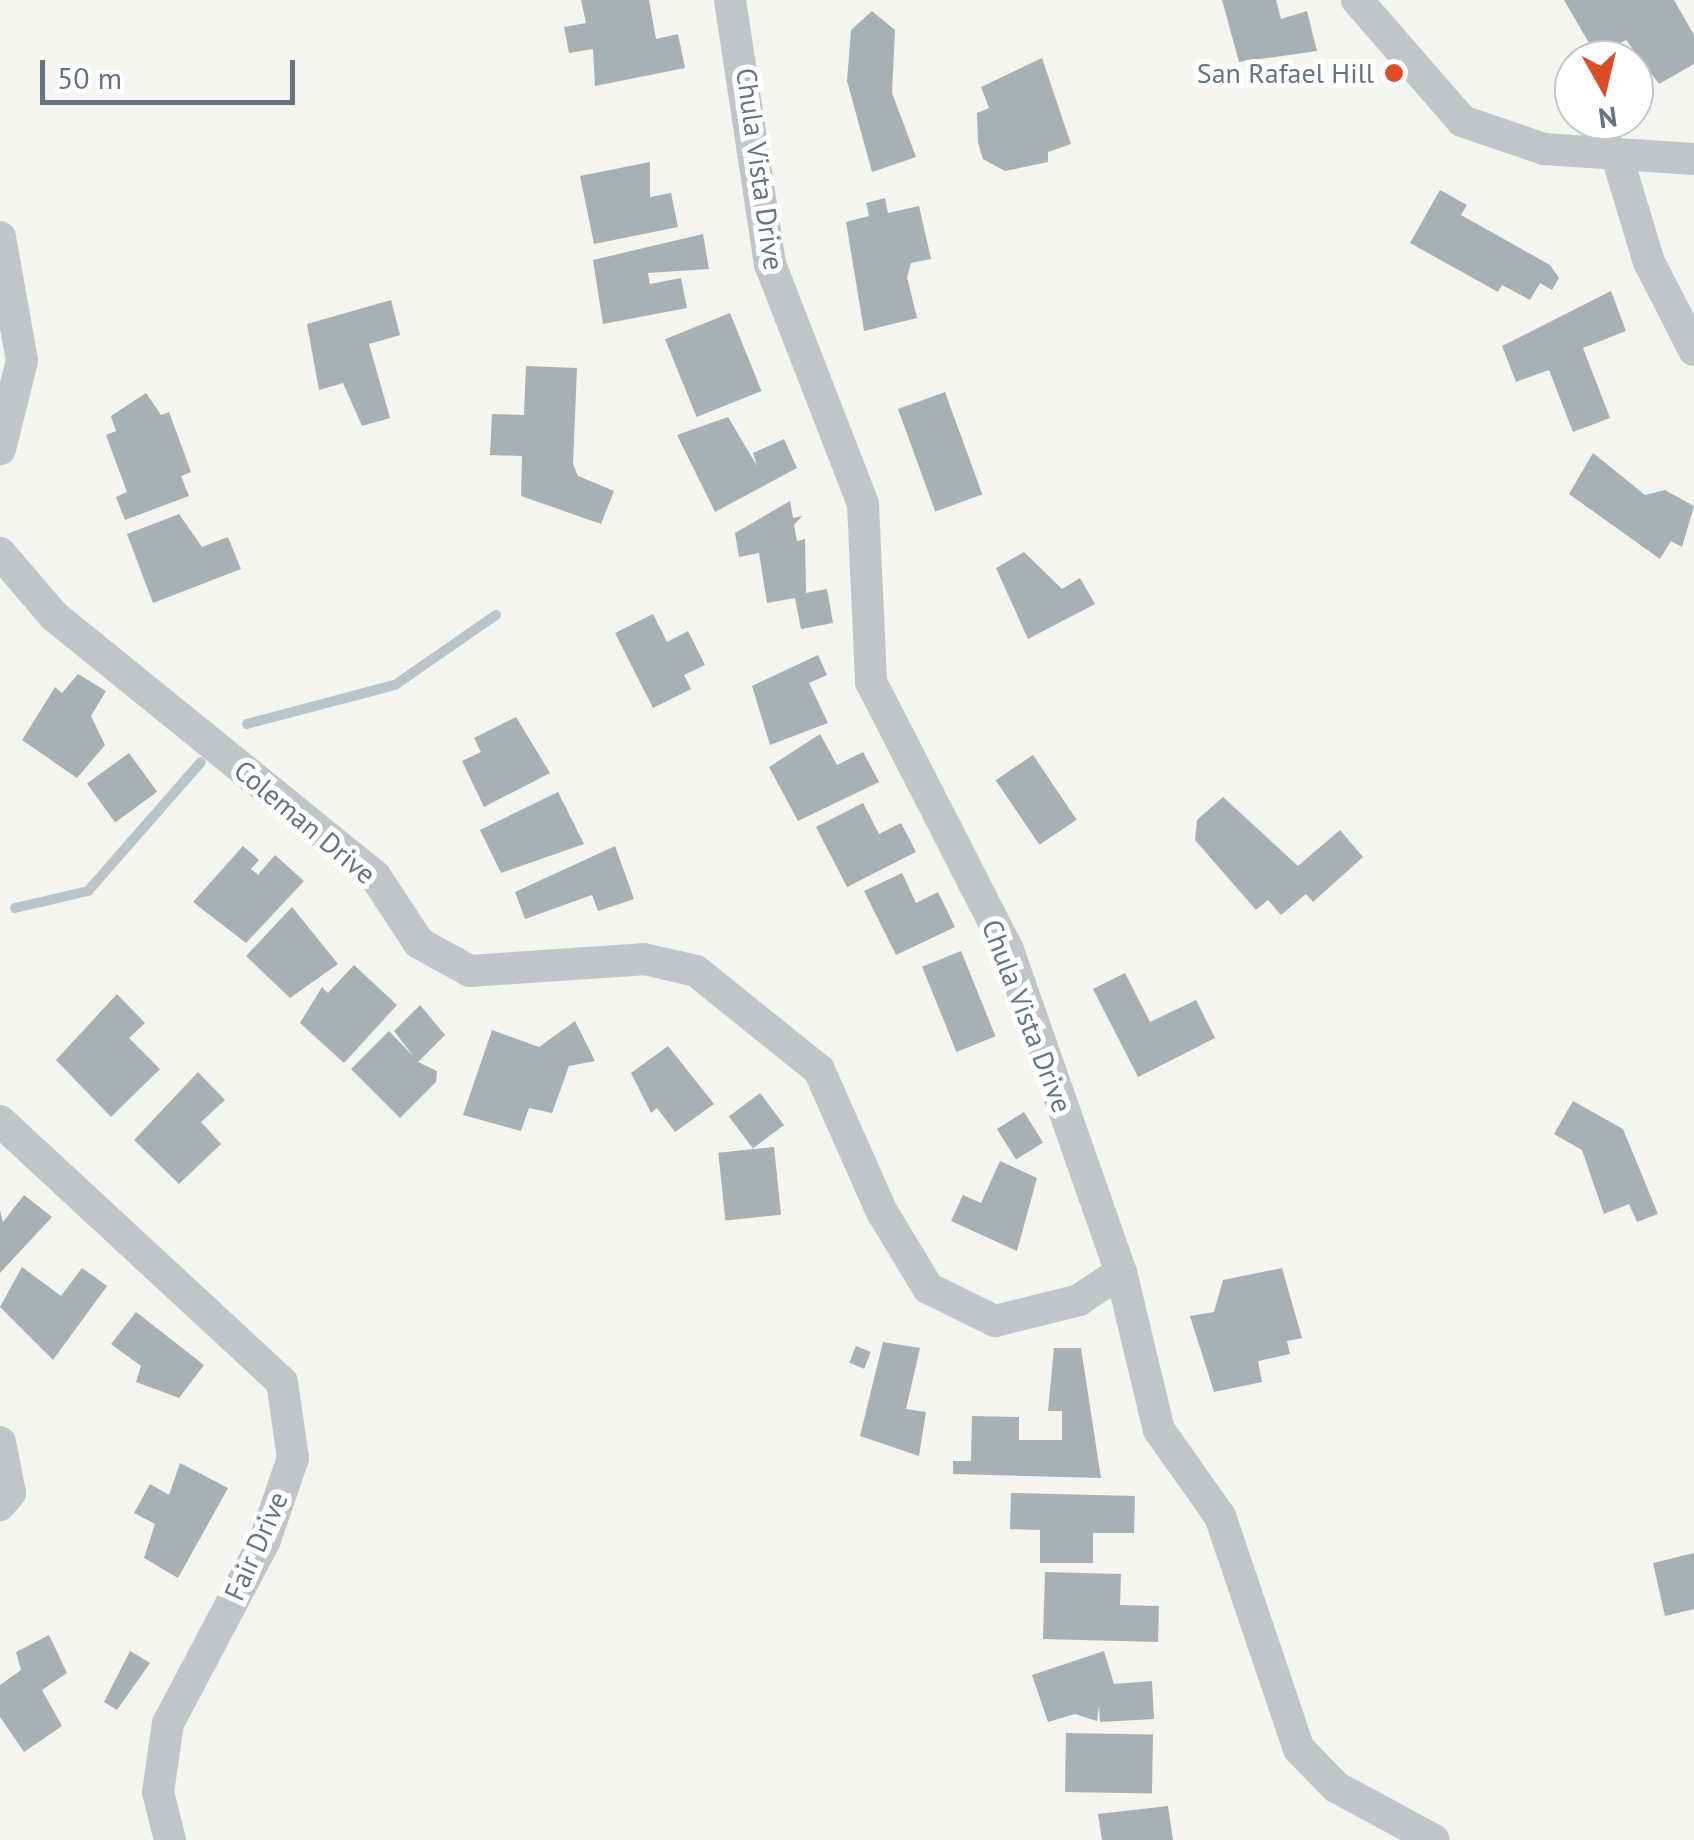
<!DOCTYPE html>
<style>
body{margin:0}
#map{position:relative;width:1694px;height:1840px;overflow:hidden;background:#f4f4f0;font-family:"PT Sans",sans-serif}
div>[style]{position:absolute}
.stream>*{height:10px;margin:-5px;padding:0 5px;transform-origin:5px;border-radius:5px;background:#b9c4c8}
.building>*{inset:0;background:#a8b0b4;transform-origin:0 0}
.street>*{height:32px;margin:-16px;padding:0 16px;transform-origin:16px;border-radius:16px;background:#c2c5c8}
.dots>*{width:28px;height:28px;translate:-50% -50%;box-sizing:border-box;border:5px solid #fff;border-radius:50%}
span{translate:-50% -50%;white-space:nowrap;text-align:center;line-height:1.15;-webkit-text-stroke:10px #fff;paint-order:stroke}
.poi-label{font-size:28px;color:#647480}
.right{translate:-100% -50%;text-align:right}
.street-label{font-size:28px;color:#647480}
.north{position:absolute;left:1554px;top:40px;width:100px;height:100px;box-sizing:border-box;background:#fff;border:2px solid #c1c7cc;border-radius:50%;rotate:172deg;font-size:28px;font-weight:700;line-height:40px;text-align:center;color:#647480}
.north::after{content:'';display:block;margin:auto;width:35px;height:45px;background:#de4c26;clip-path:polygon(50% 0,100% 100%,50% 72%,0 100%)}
.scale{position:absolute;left:40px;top:60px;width:255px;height:45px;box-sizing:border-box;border:5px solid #647480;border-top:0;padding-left:12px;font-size:30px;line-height:35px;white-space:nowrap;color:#647480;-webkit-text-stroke:8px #fff;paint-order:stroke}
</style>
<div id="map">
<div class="stream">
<div style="left:247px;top:724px;width:153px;rotate:-14.8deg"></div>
<div style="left:395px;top:685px;width:123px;rotate:-34.7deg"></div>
<div style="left:15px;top:908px;width:75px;rotate:-13.1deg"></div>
<div style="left:88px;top:891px;width:171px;rotate:-48.8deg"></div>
</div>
<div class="building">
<div style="clip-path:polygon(581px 0,649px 0,656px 39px,678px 34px,685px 68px,595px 86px,593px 49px,569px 53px,564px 27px,586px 23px)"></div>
<div style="clip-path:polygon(1222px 0,1276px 0,1281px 19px,1307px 11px,1317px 51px,1239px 62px)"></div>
<div style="clip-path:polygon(1564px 0,1674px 0,1694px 35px,1694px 64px,1659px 84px,1626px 40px,1618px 44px,1626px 58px,1599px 60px)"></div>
<div style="clip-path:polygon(872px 11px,895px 30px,892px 93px,916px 157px,872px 172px,847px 81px,851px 30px)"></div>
<div style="clip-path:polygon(1042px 58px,1071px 144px,1048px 152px,1048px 162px,1005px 171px,983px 159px,978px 143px,977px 113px,989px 108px,981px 87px)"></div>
<div style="clip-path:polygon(650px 162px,650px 197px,671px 193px,678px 227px,594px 244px,580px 176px)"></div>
<div style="clip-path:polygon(1440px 190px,1467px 205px,1461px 215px,1550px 265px,1559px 278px,1552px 290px,1540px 283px,1530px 300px,1502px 285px,1498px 292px,1410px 243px)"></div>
<div style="clip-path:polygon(885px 198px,888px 213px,919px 206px,931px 259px,911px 263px,907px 277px,917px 318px,864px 331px,846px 222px,869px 216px,866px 203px)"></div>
<div style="clip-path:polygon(703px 234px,709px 269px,648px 273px,650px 284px,681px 278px,687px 308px,603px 324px,593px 260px)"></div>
<div style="clip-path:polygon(1611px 291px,1626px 331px,1583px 348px,1610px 418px,1573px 432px,1549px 370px,1516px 382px,1502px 346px)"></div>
<div style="clip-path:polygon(391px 300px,400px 335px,369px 344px,390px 418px,362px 426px,343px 383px,319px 390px,307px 324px)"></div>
<div style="left:730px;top:313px;width:84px;height:70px;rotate:68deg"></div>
<div style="clip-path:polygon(526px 366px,577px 368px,573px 464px,578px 476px,614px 491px,601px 524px,521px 496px,522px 456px,490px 455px,492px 414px,524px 415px)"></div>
<div style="left:945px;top:392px;width:109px;height:50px;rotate:70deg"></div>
<div style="clip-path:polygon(146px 393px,161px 415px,169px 412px,191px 472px,181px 476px,189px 496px,125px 520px,116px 497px,127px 492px,106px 435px,116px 431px,111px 416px)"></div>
<div style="clip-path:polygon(728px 417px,757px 466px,753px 453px,784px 439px,797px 468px,715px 512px,677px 435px)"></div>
<div style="clip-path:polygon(1593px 453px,1645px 495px,1665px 490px,1694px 506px,1682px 547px,1671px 541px,1660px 559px,1569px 494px)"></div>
<div style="clip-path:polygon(790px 501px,793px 518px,802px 516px,794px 525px,797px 541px,805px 539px,806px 593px,827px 589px,833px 623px,801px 629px,795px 598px,767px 603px,759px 553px,739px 557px,735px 533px)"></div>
<div style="clip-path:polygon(179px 514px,202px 547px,228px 537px,241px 569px,153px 603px,127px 534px)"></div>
<div style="clip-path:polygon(1024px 552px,1062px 589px,1080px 578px,1095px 604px,1028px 639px,996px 568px)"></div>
<div style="clip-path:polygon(653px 614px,667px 642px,688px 631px,705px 665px,684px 675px,691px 689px,653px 708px,615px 633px)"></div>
<div style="clip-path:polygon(818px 655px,827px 675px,809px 683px,828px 723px,770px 745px,752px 686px)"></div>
<div style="clip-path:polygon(78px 674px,106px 691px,91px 716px,105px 745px,77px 778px,22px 740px,55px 687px,62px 693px)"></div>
<div style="clip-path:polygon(516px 717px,550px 773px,484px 807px,462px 761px,481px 752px,474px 738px)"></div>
<div style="clip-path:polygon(820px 734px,837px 765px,863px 752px,879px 782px,798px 821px,769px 767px)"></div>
<div style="left:129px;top:753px;width:48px;height:52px;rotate:54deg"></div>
<div style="left:1033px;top:755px;width:78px;height:45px;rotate:56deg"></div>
<div style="clip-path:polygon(558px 792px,584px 844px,501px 873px,480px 830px)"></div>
<div style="clip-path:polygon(1223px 797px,1298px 866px,1340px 830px,1363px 857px,1313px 902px,1306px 894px,1281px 915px,1268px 900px,1256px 910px,1195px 840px,1197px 820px)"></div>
<div style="clip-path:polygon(863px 803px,879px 834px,901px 823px,916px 852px,847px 887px,816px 827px)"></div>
<div style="clip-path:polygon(243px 846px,259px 860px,251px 869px,258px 875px,275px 855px,304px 881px,246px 943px,193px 902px)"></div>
<div style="clip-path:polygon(615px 846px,634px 899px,598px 911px,592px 895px,525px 919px,515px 892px)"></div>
<div style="clip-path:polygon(902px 873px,916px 903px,938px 892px,955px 927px,896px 955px,864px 891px)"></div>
<div style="clip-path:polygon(292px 907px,338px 964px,290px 998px,246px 956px)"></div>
<div style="left:961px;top:951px;width:92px;height:42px;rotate:68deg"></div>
<div style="clip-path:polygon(354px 965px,397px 1005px,344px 1063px,300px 1023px,322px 987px,328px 993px)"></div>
<div style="clip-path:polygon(1125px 973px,1150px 1022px,1196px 1000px,1215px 1038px,1138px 1077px,1093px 989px)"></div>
<div style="clip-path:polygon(117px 994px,145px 1023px,129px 1038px,160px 1069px,111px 1117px,56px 1060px)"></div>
<div style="clip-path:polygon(420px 1005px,445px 1035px,418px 1062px,437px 1071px,436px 1082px,400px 1118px,351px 1069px,389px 1031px,414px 1057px,394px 1031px)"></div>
<div style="clip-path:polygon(575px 1021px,595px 1061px,569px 1066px,552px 1113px,529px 1108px,521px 1131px,463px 1115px,492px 1030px,539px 1047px)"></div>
<div style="clip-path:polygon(668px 1046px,714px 1104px,675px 1132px,657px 1108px,651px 1113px,631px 1073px)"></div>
<div style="clip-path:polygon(198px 1072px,225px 1100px,201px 1122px,221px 1144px,179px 1184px,134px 1140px)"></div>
<div style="left:760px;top:1093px;width:40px;height:39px;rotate:53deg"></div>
<div style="clip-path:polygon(1573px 1101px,1623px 1129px,1658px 1214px,1637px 1222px,1629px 1204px,1604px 1214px,1582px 1150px,1554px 1134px)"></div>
<div style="left:1024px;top:1112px;width:36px;height:32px;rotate:58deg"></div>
<div style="left:774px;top:1147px;width:68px;height:56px;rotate:84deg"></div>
<div style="clip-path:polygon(1000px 1161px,1037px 1178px,1017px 1251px,951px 1221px,963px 1195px,981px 1203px)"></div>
<div style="clip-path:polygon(24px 1195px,52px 1217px,0 1273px,0 1210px,3px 1222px)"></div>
<div style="clip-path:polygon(22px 1267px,61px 1296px,82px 1268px,107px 1286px,53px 1360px,0 1307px)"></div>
<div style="clip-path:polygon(1282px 1268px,1302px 1338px,1287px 1341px,1290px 1354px,1258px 1361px,1262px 1382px,1214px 1392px,1190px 1316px,1214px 1312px,1223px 1280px)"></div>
<div style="clip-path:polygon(136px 1312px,204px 1365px,179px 1398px,136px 1382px,141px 1366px,111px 1344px)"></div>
<div style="clip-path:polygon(883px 1342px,920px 1348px,906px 1409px,926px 1412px,919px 1456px,860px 1436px)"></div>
<div style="left:856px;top:1346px;width:16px;height:18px;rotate:22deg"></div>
<div style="clip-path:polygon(1054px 1348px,1081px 1348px,1101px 1478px,953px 1474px,953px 1461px,971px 1461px,972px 1416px,1019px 1417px,1019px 1440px,1062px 1440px,1062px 1411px,1048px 1411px)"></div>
<div style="clip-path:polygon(180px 1463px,228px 1488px,178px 1578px,144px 1558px,155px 1524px,134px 1513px,150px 1484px,169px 1495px)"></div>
<div style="clip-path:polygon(1011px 1493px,1135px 1496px,1134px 1533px,1093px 1533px,1093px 1563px,1040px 1563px,1040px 1530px,1010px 1529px)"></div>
<div style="clip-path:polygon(1694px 1553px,1694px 1609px,1665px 1616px,1653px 1563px)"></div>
<div style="clip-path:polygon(1045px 1572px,1121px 1574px,1120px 1605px,1159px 1606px,1158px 1642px,1043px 1639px)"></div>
<div style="clip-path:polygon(49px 1635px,67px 1673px,42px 1690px,62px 1726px,24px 1752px,0 1717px,0 1685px,21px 1670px,16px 1652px)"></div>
<div style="clip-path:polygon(130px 1651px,150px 1663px,117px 1710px,104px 1702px)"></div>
<div style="clip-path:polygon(1104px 1651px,1114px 1684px,1152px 1681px,1154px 1719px,1100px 1722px,1099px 1706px,1097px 1721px,1075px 1714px,1048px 1722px,1032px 1675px)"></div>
<div style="left:1066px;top:1733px;width:87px;height:59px;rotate:1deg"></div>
<div style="clip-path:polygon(1168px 1806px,1173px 1840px,1102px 1840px,1098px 1814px)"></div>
</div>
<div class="street">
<div style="left:730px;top:0;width:267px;rotate:81.4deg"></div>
<div style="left:770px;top:264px;width:257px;rotate:68.8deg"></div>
<div style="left:863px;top:504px;width:178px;rotate:87.4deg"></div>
<div style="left:871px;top:682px;width:301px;rotate:62.9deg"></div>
<div style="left:1008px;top:950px;width:341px;rotate:70.7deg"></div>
<div style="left:1121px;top:1272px;width:163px;rotate:76.5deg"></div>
<div style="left:1159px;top:1430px;width:105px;rotate:54.7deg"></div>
<div style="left:1220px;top:1516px;width:246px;rotate:71.3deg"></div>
<div style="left:1299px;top:1749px;width:53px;rotate:45.8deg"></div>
<div style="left:1336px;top:1787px;width:111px;rotate:28.4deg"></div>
<div style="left:1357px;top:0;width:160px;rotate:49deg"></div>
<div style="left:1462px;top:121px;width:87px;rotate:18.9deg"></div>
<div style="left:1544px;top:149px;width:150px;rotate:3.8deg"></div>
<div style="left:1616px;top:153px;width:114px;rotate:73.2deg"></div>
<div style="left:1649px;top:262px;width:99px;rotate:62.9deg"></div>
<div style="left:0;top:237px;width:126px;rotate:79.9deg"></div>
<div style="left:22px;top:361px;width:91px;rotate:104deg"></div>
<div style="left:0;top:553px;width:83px;rotate:49.4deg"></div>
<div style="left:54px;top:616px;width:413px;rotate:39deg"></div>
<div style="left:375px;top:876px;width:80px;rotate:56.7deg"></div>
<div style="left:419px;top:943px;width:58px;rotate:28.8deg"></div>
<div style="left:470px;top:971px;width:174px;rotate:-3.9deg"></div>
<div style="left:644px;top:959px;width:53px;rotate:13deg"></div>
<div style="left:696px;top:971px;width:158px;rotate:38.8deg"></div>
<div style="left:819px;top:1070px;width:155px;rotate:66.1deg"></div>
<div style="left:882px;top:1212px;width:89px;rotate:58.8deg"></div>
<div style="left:928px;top:1288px;width:75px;rotate:26.2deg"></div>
<div style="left:995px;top:1321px;width:87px;rotate:-14deg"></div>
<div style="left:1079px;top:1300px;width:50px;rotate:-33.7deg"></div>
<div style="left:0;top:1121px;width:384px;rotate:42.8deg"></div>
<div style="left:282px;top:1382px;width:77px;rotate:81.8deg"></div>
<div style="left:293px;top:1458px;width:87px;rotate:108.9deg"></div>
<div style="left:265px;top:1540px;width:207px;rotate:117.9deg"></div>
<div style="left:168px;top:1723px;width:70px;rotate:98.2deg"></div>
<div style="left:158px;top:1792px;width:49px;rotate:76deg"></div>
<div style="left:0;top:1442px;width:52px;rotate:78.9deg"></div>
<div style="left:10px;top:1493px;width:16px;rotate:130deg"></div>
</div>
<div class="dots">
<div style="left:1394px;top:73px;background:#de4c26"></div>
</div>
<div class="poi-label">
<span class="right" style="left:1374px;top:73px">San Rafael Hill</span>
</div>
<div class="street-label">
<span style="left:760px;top:169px;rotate:82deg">Chula Vista Drive</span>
<span style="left:305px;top:822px;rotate:40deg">Coleman Drive</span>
<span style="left:1027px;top:1016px;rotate:69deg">Chula Vista Drive</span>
<span style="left:256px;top:1546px;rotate:-66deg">Fair Drive</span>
</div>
<div class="north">N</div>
<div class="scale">50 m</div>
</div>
